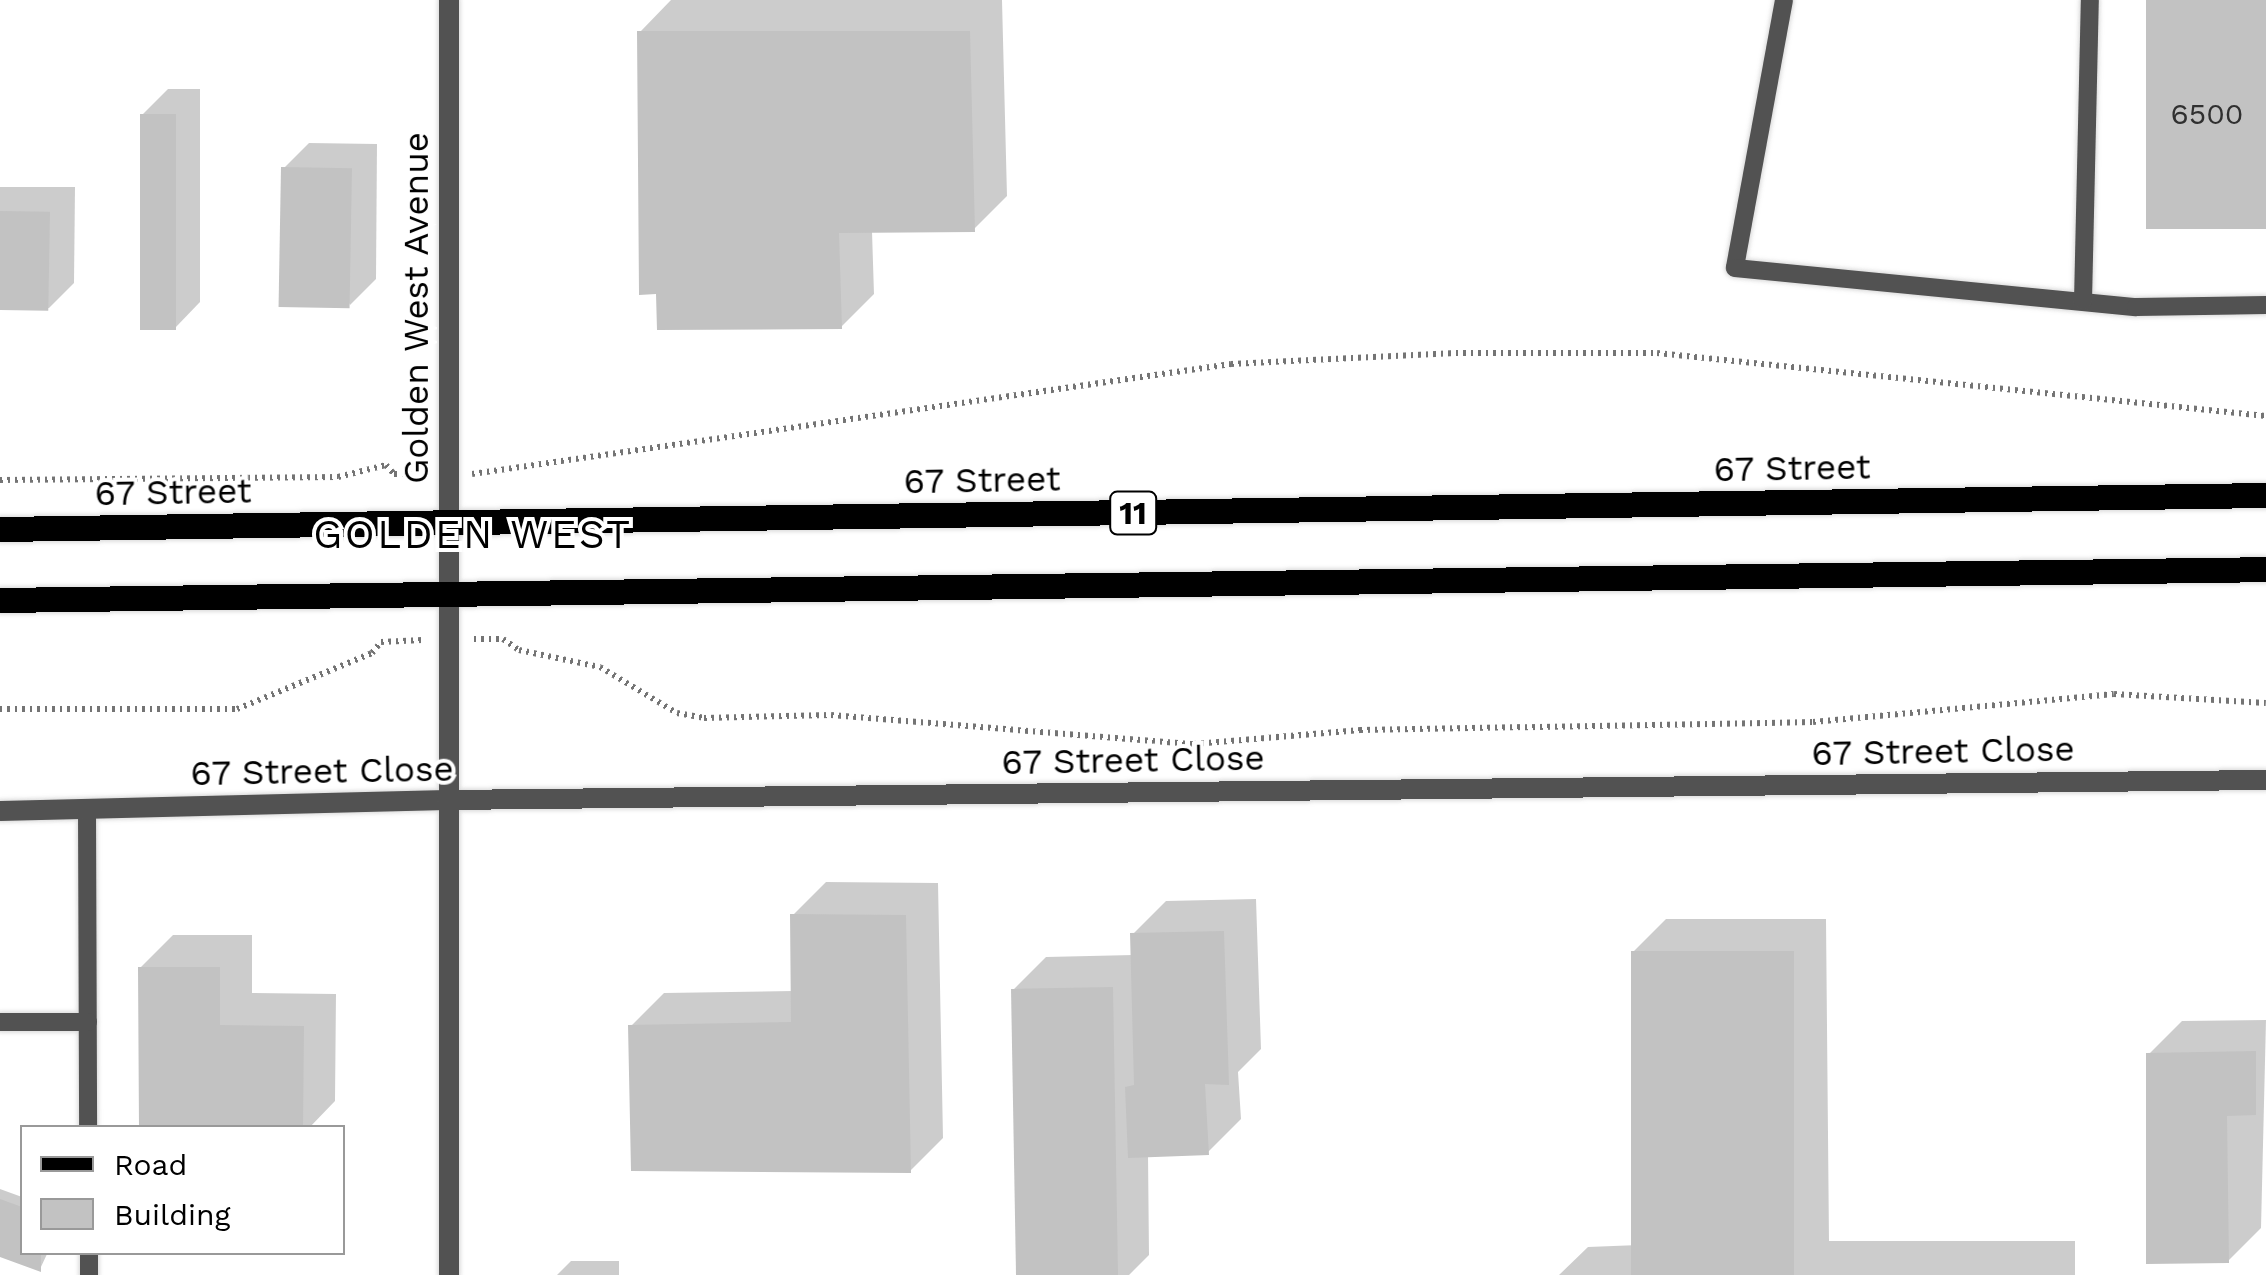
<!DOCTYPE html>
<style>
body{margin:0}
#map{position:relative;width:2266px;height:1275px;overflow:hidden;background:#fff;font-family:"Work Sans",sans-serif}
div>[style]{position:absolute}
.shadow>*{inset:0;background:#0003}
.building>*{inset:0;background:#c2c2c2;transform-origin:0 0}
.path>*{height:6px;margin-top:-3px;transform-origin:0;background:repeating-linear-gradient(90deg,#747474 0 2.5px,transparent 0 7.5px)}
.roads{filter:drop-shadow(0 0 2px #dbdbdb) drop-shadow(0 0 2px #dbdbdb)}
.lane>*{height:18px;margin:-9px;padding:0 9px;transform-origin:9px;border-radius:9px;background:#525252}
.street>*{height:20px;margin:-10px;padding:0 10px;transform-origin:10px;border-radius:10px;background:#525252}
.primary>*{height:25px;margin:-12.5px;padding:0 12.5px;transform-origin:12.5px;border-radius:12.5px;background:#000}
span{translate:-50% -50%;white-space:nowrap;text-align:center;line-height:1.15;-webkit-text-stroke:8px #fff;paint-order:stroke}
.number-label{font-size:30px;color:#303030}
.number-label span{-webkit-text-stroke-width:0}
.shield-label span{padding:2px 8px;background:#fff;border:2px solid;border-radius:8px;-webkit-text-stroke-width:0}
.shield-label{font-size:32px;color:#000;font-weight:700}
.street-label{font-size:35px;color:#000}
.quarter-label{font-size:40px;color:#000;letter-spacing:2.5px}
.legend{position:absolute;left:20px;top:1125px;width:325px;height:130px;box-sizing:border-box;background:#fff;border:2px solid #999;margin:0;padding:12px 18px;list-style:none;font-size:30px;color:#000}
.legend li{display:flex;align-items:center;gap:20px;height:50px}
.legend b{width:50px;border:2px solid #999}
</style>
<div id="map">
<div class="shadow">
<div style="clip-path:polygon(671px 0,1002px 0,1007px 196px,974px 229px,872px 231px,874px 294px,841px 327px,659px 292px,640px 32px)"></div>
<div style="clip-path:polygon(168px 89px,200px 89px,200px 302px,175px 328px,142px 115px)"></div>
<div style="clip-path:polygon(309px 143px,377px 144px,376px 279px,350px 305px,284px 168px)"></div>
<div style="clip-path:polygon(0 187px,75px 187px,74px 283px,49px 308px,0 308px)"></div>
<div style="clip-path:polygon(826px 882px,938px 883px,943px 1138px,910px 1171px,631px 1026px,664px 993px,793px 991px,793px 915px)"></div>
<div style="clip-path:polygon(1256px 899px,1261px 1049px,1238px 1072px,1241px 1119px,1208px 1152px,1148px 1154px,1149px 1255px,1129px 1275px,1020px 1275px,1013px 990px,1046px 957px,1133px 955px,1133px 934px,1166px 901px)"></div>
<div style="clip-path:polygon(1666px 919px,1826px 919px,1829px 1241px,2075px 1241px,2075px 1275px,1559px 1275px,1588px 1247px,1639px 1245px,1633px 952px)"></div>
<div style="clip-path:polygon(173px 935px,252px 935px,252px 993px,336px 994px,335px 1101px,309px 1128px,141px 1128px,140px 968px)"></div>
<div style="clip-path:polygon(2266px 1020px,2261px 1228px,2228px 1261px,2149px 1054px,2182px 1021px)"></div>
<div style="clip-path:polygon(0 1189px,22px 1197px,22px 1252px,48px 1252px,40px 1269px,0 1255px)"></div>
<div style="clip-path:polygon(571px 1261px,619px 1261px,619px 1275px,557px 1275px)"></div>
</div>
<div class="building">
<div style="left:2146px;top:0;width:120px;height:229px"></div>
<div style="clip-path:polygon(637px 31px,970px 31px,975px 232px,839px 233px,842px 329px,657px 330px,656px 294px,639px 295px)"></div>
<div style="left:140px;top:114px;width:36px;height:216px"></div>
<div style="left:281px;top:167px;width:71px;height:140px;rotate:1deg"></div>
<div style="left:0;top:211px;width:50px;height:99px;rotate:1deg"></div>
<div style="clip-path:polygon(790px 914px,906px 915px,911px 1173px,631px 1171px,628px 1025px,791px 1022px)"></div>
<div style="clip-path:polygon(1224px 931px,1229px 1085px,1205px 1084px,1209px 1155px,1128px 1158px,1125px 1087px,1134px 1085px,1130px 933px)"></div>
<div style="left:1631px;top:951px;width:163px;height:324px"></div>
<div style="clip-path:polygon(138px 967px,220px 967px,220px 1025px,304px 1026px,303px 1128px,139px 1128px)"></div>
<div style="left:1113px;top:987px;width:288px;height:102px;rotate:89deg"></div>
<div style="clip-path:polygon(2256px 1051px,2256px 1115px,2227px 1116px,2229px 1263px,2146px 1264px,2146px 1053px)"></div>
<div style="clip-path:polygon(0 1199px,22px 1207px,22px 1252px,41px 1252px,41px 1272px,0 1257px)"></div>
</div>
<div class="path">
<div style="left:472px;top:474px;width:767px;rotate:-8.25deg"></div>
<div style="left:1231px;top:364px;width:225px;rotate:-2.8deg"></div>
<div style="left:1456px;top:353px;width:201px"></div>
<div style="left:1657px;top:353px;width:612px;rotate:5.91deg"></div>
<div style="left:0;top:480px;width:338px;rotate:-0.5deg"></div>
<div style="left:338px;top:477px;width:49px;rotate:-14deg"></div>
<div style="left:386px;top:465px;width:12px;rotate:48deg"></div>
<div style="left:394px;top:474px;width:31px"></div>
<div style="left:474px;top:639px;width:29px"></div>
<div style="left:503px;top:639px;width:19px;rotate:35deg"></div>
<div style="left:519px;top:650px;width:83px;rotate:11.9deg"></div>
<div style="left:600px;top:667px;width:90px;rotate:30.9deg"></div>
<div style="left:677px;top:713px;width:27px;rotate:10deg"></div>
<div style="left:704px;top:718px;width:127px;rotate:-1.4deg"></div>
<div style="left:831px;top:715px;width:364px;rotate:4.6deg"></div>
<div style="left:1194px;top:744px;width:167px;rotate:-4.8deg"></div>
<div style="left:1360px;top:730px;width:453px;rotate:-1deg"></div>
<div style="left:1813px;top:722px;width:302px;rotate:-5.3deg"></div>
<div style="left:2114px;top:694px;width:152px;rotate:3.4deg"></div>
<div style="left:0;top:709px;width:237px"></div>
<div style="left:237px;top:709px;width:146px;rotate:-22.5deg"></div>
<div style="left:372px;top:653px;width:14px;rotate:-51deg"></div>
<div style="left:381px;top:642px;width:41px;rotate:-2.8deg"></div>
</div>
<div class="roads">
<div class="lane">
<div style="left:1784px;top:0;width:272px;rotate:100.4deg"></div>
<div style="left:1735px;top:268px;width:403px;rotate:5.6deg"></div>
<div style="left:2136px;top:307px;width:130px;rotate:-0.9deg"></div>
<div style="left:2083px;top:301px;width:301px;rotate:-88.7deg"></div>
<div style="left:87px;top:809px;width:319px;rotate:89.8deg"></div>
<div style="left:0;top:1022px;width:88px"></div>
<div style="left:89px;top:1252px;width:23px;rotate:90deg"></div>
</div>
<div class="street">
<div style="left:0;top:811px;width:447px;rotate:-1.4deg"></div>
<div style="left:447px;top:800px;width:1819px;rotate:-0.63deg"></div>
<div style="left:449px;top:1275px;width:1275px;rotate:-90deg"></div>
</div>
<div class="primary">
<div style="left:0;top:529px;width:2266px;rotate:-0.86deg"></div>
<div style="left:0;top:600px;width:2266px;rotate:-0.78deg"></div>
</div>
</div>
<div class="number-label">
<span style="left:2207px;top:114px">6500</span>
</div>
<div class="shield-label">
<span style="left:1133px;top:513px">11</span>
</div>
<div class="street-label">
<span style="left:416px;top:308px;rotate:-90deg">Golden West Avenue</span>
<span style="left:1792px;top:468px;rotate:-1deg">67 Street</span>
<span style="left:982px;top:480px;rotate:-1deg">67 Street</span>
<span style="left:173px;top:492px;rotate:-1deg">67 Street</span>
<span style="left:1943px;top:751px;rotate:-1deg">67 Street Close</span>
<span style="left:1133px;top:760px;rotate:-1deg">67 Street Close</span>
<span style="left:322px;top:771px;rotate:-1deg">67 Street Close</span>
</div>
<div class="quarter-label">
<span style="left:473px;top:535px">GOLDEN WEST</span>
</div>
<ul class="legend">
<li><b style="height:12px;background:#000"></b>Road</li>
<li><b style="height:28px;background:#c2c2c2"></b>Building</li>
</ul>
</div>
